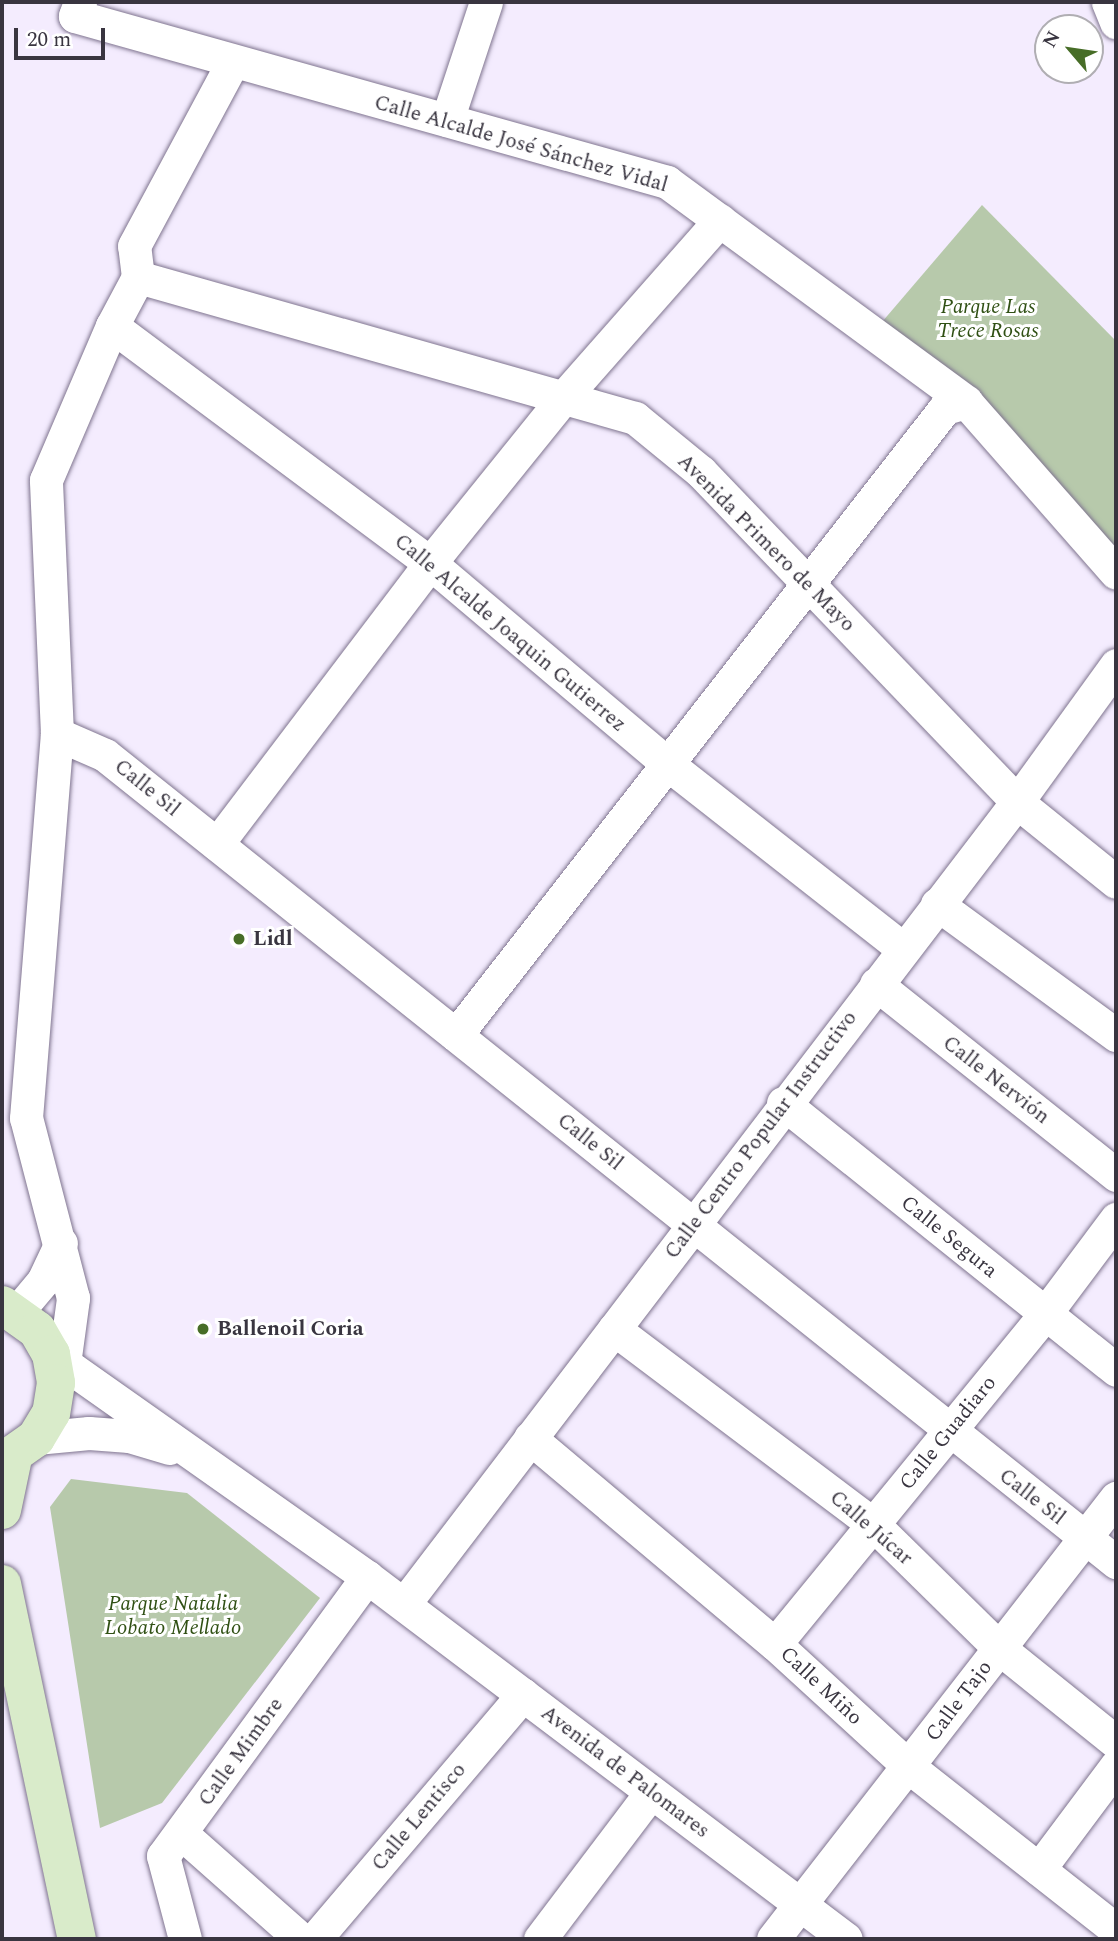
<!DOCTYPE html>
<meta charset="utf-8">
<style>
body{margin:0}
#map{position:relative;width:1118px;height:1941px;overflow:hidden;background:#f4ecfe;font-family:Spectral,serif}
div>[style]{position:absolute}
.green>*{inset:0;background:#b7c9ab}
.roads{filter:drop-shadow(0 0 2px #7f748f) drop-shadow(0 0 2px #7f748f)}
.street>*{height:33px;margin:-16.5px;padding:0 16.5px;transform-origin:16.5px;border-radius:16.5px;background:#fff}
.secondary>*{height:38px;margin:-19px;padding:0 19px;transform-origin:19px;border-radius:19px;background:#d9ebca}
.dots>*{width:19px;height:19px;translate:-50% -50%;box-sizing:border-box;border:4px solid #fff;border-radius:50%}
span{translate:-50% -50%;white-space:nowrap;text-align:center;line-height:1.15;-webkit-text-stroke:6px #fff;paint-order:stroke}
.street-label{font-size:21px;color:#393540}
.park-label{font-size:21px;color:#305014;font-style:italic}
.poi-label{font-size:21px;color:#393540;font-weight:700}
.left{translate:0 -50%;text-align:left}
.frame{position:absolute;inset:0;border:4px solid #393540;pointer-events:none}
.north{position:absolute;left:1034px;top:14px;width:70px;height:70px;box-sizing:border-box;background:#fff;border:2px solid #b0aeb3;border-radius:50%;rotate:299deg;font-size:19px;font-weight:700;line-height:28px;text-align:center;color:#393540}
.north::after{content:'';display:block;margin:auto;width:24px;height:32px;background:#476d27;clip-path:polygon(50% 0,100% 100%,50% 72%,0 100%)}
.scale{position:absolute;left:14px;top:28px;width:91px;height:32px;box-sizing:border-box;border:4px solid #393540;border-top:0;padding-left:9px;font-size:21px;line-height:24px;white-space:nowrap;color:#393540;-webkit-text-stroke:5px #fff;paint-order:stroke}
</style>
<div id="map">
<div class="green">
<div style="clip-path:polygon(982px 205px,1116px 341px,1116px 563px,876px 329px)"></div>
<div style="clip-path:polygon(71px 1479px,187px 1493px,320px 1598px,162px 1803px,100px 1828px,50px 1507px)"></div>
</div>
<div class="roads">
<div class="street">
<div style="left:80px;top:2px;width:15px;rotate:110deg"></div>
<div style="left:75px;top:16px;width:615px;rotate:15.66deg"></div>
<div style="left:667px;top:182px;width:371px;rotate:36.3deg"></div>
<div style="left:966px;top:402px;width:227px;rotate:48.7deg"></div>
<div style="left:1108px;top:2px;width:22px;rotate:68deg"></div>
<div style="left:447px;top:120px;width:124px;rotate:-71.7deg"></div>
<div style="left:138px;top:277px;width:517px;rotate:15.84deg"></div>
<div style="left:635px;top:418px;width:85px;rotate:39.3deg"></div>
<div style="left:701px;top:472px;width:457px;rotate:46.2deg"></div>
<div style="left:1017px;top:802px;width:127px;rotate:38.9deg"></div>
<div style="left:138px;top:277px;width:31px;rotate:-97deg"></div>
<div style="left:134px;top:246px;width:208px;rotate:-61.8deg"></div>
<div style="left:112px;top:326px;width:397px;rotate:36.7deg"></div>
<div style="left:430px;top:563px;width:314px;rotate:40.2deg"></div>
<div style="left:670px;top:766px;width:295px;rotate:38.1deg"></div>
<div style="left:57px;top:734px;width:52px;rotate:23.6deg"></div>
<div style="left:105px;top:755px;width:1294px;rotate:38.6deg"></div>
<div style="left:217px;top:844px;width:353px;rotate:-52.8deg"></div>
<div style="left:430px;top:563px;width:212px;rotate:-51.1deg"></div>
<div style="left:563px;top:398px;width:237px;rotate:-48.6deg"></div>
<div style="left:937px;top:904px;width:222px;rotate:36.2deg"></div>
<div style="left:876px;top:984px;width:307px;rotate:38.5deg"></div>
<div style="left:456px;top:1035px;width:795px;rotate:-52.05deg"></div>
<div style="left:945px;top:408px;width:22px;rotate:-16deg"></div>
<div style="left:783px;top:1103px;width:427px;rotate:38.7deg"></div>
<div style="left:17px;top:1312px;width:40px;rotate:-50deg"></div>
<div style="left:43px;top:1281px;width:42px;rotate:-64.7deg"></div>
<div style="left:614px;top:1329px;width:324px;rotate:37deg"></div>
<div style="left:873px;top:1524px;width:177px;rotate:44.5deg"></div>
<div style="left:999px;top:1648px;width:150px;rotate:38.8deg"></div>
<div style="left:51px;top:1354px;width:387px;rotate:35.2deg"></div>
<div style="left:367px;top:1577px;width:600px;rotate:37.08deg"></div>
<div style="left:56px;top:1383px;width:21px;rotate:-67deg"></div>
<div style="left:64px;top:1364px;width:67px;rotate:-82.2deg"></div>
<div style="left:73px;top:1298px;width:186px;rotate:-104.6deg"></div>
<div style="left:26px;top:1118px;width:385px;rotate:-85.4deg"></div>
<div style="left:57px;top:734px;width:254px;rotate:-92.5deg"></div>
<div style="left:46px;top:480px;width:168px;rotate:-66.8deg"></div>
<div style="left:112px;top:326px;width:55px;rotate:-62deg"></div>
<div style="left:36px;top:1438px;width:53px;rotate:-5.4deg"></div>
<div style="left:89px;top:1433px;width:40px;rotate:4.3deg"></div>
<div style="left:129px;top:1436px;width:42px;rotate:16.7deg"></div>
<div style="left:530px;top:1438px;width:320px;rotate:40.1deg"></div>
<div style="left:775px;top:1644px;width:182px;rotate:42.5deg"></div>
<div style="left:909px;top:1767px;width:263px;rotate:38.2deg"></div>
<div style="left:404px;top:1604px;width:1009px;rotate:-52.61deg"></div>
<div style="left:1017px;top:802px;width:169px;rotate:-54.1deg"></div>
<div style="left:775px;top:1644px;width:426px;rotate:-50.7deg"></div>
<div style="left:1045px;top:1314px;width:119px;rotate:-53.2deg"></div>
<div style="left:181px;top:1833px;width:160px;rotate:41.5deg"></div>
<div style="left:1039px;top:1869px;width:129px;rotate:-53.2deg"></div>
<div style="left:185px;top:1939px;width:86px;rotate:-104.8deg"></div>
<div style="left:163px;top:1856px;width:346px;rotate:-53.8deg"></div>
<div style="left:315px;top:1939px;width:321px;rotate:-49.6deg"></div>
<div style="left:540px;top:1939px;width:184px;rotate:-52.9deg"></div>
<div style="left:773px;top:1939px;width:559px;rotate:-52.13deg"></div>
</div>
<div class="secondary">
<div style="left:2px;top:1305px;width:43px;rotate:35.5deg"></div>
<div style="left:37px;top:1330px;width:28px;rotate:60deg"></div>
<div style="left:51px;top:1354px;width:29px;rotate:80deg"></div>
<div style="left:56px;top:1383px;width:30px;rotate:99deg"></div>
<div style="left:51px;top:1413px;width:29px;rotate:121deg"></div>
<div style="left:36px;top:1438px;width:42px;rotate:144.8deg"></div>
<div style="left:2px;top:1510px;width:53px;rotate:-78.1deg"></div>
<div style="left:2px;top:1584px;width:363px;rotate:78.1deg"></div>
</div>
</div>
<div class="dots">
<div style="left:239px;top:939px;background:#476d27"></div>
<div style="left:203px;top:1329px;background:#476d27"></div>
</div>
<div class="street-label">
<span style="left:521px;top:144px;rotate:16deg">Calle Alcalde José Sánchez Vidal</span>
<span style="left:766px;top:543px;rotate:45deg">Avenida Primero de Mayo</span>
<span style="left:510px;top:633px;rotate:40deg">Calle Alcalde Joaquin Gutierrez</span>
<span style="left:147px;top:788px;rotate:39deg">Calle Sil</span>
<span style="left:996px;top:1080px;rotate:38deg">Calle Nervión</span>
<span style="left:761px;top:1135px;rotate:-53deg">Calle Centro Popular Instructivo</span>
<span style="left:590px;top:1142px;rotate:39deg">Calle Sil</span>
<span style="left:949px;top:1237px;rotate:39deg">Calle Segura</span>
<span style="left:948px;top:1433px;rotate:-51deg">Calle Guadiaro</span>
<span style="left:1032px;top:1497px;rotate:38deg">Calle Sil</span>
<span style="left:871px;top:1528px;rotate:41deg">Calle Júcar</span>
<span style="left:821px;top:1686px;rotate:43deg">Calle Miño</span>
<span style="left:959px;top:1701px;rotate:-53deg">Calle Tajo</span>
<span style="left:241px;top:1752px;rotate:-54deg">Calle Mimbre</span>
<span style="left:625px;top:1772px;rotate:37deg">Avenida de Palomares</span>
<span style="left:419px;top:1817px;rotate:-50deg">Calle Lentisco</span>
</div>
<div class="park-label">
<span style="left:988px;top:319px">Parque Las<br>Trece Rosas</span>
<span style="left:173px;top:1616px">Parque Natalia<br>Lobato Mellado</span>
</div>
<div class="poi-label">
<span class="left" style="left:253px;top:939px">Lidl</span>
<span class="left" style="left:217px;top:1329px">Ballenoil Coria</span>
</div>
<div class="frame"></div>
<div class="north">N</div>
<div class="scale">20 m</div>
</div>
